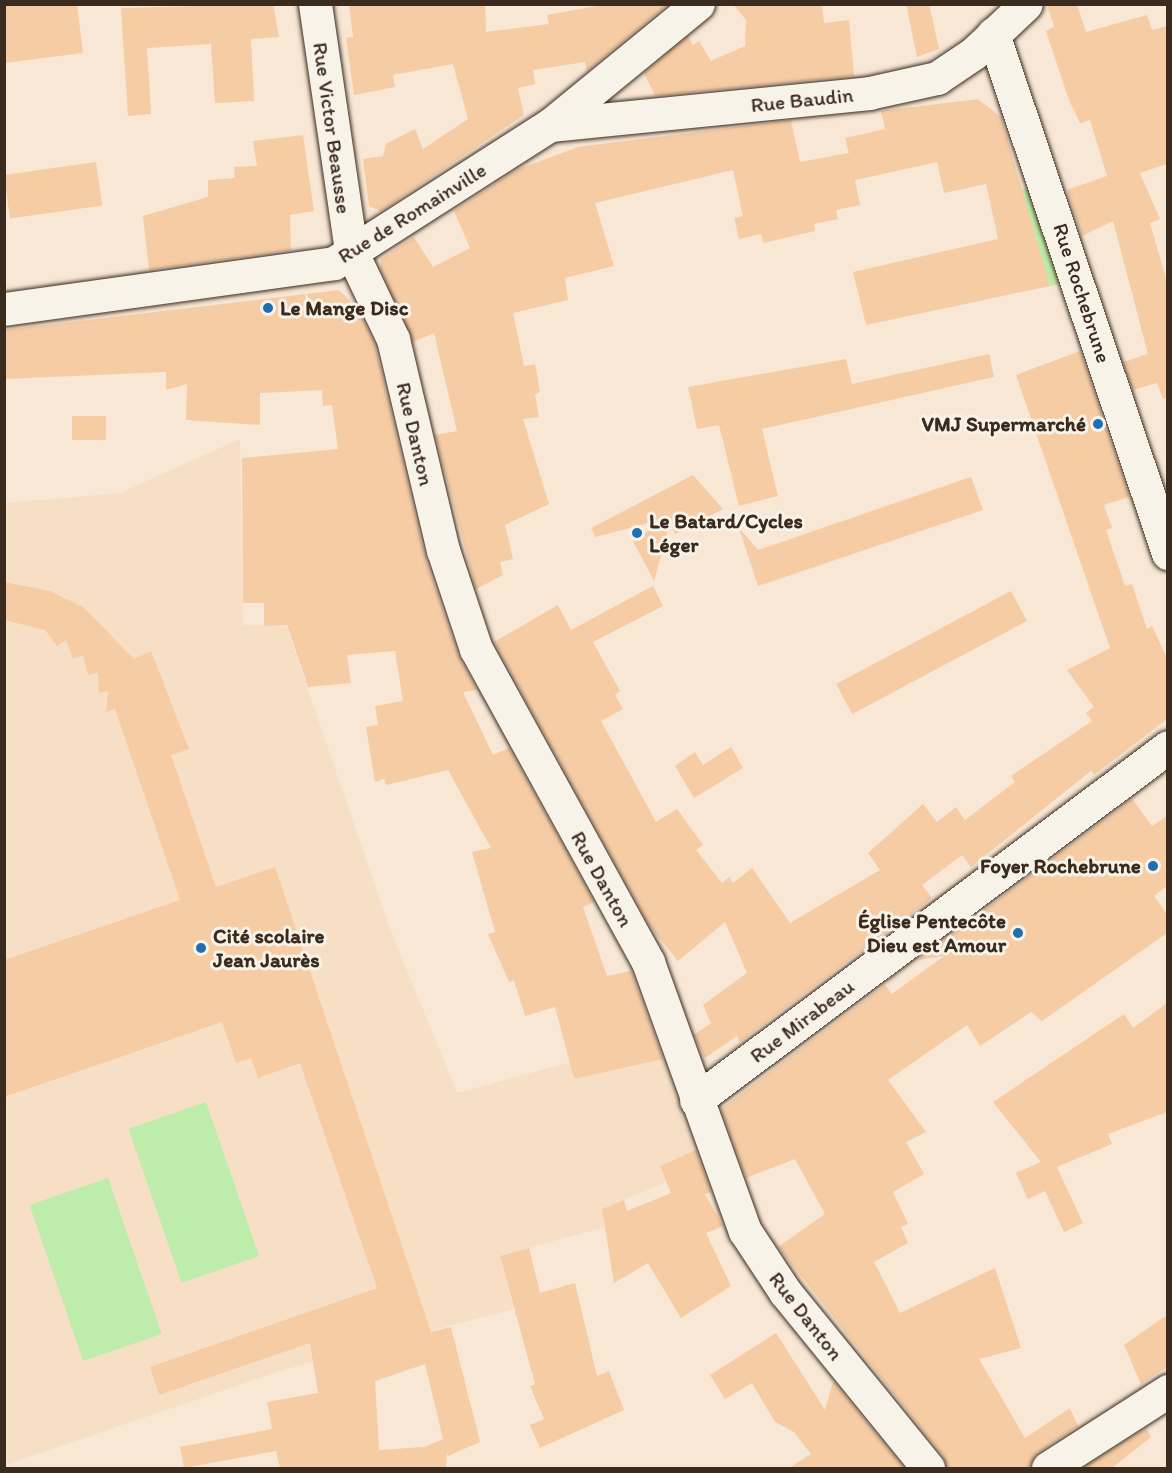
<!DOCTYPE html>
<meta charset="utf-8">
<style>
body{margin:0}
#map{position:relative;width:1172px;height:1473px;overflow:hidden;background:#f7e7d4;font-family:Itim,sans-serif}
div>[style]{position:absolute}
.built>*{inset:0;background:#f7dfc6}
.green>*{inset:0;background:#beecaa;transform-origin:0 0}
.building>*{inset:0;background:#f6cca5;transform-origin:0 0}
.roads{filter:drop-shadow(0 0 2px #3b2a1e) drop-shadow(0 0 2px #3b2a1e)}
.minor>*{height:33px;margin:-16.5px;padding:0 16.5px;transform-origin:16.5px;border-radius:16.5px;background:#f7f3e8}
.dots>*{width:16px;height:16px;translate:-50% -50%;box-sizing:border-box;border:3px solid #f7f3e8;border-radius:50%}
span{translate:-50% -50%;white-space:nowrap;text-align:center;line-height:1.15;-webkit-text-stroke:6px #f7f3e8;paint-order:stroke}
.street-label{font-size:21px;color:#3b2a1e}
.poi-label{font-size:21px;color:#3b2a1e;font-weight:700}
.left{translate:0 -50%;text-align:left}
.right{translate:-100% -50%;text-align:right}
.frame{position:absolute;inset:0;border:6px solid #3b2a1e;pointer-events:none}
</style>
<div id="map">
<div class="built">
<div style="clip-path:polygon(240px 439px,243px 625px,286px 626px,389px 926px,457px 1093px,571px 1062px,574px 1079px,663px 1059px,700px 1168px,602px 1209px,605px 1227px,500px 1256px,514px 1309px,286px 1369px,5px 1465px,5px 503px,120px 493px)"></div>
</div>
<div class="green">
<div style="clip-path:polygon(1034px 186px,1062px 283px,1050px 286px,1019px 191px)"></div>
<div style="left:206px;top:1102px;width:163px;height:82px;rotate:71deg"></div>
<div style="left:108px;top:1178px;width:165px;height:83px;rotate:71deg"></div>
</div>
<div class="building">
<div style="clip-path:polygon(77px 4px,83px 53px,4px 63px,4px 6px)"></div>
<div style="clip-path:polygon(273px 4px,279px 37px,251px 39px,254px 101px,215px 103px,211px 44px,147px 48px,151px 114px,128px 116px,121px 8px)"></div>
<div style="clip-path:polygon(349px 4px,485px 4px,486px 32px,549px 24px,547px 15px,607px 4px,668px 4px,587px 71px,585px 62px,533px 70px,535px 84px,518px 88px,524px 115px,381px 211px,369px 206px,363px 159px,383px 156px,386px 144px,415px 129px,423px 149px,468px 119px,453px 64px,393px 75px,395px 87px,354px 95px,346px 38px,353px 37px)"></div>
<div style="clip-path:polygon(733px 4px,822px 4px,824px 23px,849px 20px,854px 76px,655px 96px,644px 73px,688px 36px,693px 45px,699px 41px,711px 61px,745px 46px,746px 20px)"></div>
<div style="clip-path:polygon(906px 4px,929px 4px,939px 49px,917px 57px)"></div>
<div style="clip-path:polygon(1047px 4px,1077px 4px,1086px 32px,1147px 15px,1152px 30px,1167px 26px,1167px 164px,1140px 173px,1160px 219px,1150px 223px,1167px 282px,1167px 398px,1163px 399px,1157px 383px,1133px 390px,1123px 362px,1148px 354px,1113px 221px,1082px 236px,1067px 190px,1107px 176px,1090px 120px,1080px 123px,1069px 100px,1046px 31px,1054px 27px)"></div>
<div style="clip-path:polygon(978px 99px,1001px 117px,1050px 286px,866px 325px,853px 272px,998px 239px,986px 184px,944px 193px,937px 162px,855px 180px,860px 205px,836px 210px,838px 219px,814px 224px,815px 231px,763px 243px,761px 234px,739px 239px,734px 218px,743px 216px,733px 170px,595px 203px,614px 266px,565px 278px,568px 300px,513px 313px,524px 366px,535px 364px,540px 392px,535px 394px,539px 417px,523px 419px,549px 504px,505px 525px,513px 559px,500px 562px,503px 575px,476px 589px,435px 435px,457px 431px,434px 333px,413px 342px,380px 268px,381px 259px,414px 237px,433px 267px,470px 248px,454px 211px,516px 170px,578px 147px,791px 120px,800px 162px,849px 153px,845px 138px,885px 129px,881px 111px)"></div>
<div style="clip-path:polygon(303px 135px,314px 211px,290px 215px,291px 250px,149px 270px,143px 216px,208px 197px,208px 180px,235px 178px,234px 167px,257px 166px,253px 141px)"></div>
<div style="left:96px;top:162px;width:44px;height:93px;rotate:82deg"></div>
<div style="clip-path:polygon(339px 290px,358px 309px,375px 345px,425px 556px,458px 655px,477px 690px,463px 692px,493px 755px,509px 748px,594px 902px,583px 907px,607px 976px,631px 971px,663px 1059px,574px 1079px,555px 1007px,525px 1016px,514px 980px,509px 982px,488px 934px,495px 932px,472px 852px,491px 848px,448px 770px,386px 785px,384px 779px,375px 782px,366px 727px,378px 725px,375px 706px,403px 701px,395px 651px,347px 655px,351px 683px,308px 687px,287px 625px,264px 626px,264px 603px,243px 603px,242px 458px,338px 449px,332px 405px,323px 406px,322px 390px,260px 393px,260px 425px,186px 420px,187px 384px,166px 390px,166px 372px,4px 379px,4px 330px)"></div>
<div style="clip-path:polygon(1080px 351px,1129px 497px,1104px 505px,1112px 528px,1106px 530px,1125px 586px,1132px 584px,1147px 629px,1152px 626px,1167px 658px,1167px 719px,1094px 775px,1091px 771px,971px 867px,962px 855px,922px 885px,932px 898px,740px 1042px,737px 1036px,705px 1058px,694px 1035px,711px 1023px,703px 1005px,747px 973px,725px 922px,678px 961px,651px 928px,494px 642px,558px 605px,571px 630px,653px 586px,663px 606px,593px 642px,620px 691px,615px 695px,623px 709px,601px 721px,656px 822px,677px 809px,703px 845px,696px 850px,722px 883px,729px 877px,733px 883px,752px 868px,790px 923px,880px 870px,868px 853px,923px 804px,937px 822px,956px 807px,965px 820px,1015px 782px,1011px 776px,1092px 721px,1086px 713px,1094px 707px,1067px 670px,1110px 648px,1016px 375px)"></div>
<div style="clip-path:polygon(989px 354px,994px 377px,762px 429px,778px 496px,739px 506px,719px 425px,697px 429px,688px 387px,846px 359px,852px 384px)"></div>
<div style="left:72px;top:416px;width:34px;height:24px"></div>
<div style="clip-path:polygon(693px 475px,723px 509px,675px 534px,670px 523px,654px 581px,633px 541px,668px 518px,595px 537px,591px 528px)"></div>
<div style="clip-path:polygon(971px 477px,983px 510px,758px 586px,739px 528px,758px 550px)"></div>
<div style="clip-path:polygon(evenodd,4px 582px,50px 591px,83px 607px,134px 659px,151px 651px,189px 749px,171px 755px,216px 887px,275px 867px,431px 1332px,451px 1327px,480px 1442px,448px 1456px,447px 1452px,446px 1468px,280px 1468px,276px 1451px,184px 1468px,180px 1447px,272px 1429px,267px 1402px,318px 1393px,310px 1343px,159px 1395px,150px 1367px,377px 1288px,300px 1063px,258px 1078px,251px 1058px,236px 1063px,222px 1022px,4px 1097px,4px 960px,180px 900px,115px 709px,106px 712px,108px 691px,99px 693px,98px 673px,88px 675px,83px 655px,73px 659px,66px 640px,57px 646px,45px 630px,4px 620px,4px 582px,425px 1364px,443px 1439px,424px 1447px,379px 1450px,375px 1381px,425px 1364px)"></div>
<div style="left:1011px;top:591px;width:34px;height:198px;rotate:62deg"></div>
<div style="clip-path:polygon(731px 747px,743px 768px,694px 798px,675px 766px,695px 752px,703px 765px)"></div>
<div style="clip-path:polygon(1132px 799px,1152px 826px,1167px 816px,1167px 886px,1154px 896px,1167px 914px,1167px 933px,1042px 1021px,1031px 1012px,980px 1046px,967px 1025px,888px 1080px,926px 1132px,906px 1142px,924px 1174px,893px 1192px,908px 1224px,901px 1227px,908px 1243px,874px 1262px,900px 1313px,995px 1268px,1021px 1348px,979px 1359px,1025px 1438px,1070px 1408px,1078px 1426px,1037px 1453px,1029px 1468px,946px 1468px,943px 1456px,778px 1247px,825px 1214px,795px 1159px,746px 1178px,721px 1109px,885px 985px,892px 994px,944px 956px,918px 960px)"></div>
<div style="clip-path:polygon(1167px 1003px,1167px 1112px,1108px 1134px,1112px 1144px,1057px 1167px,1083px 1223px,1064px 1232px,1045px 1191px,1028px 1199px,1016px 1173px,1041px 1162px,993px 1102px,1124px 1014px,1133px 1028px)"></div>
<div style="clip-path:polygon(696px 1150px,711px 1192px,705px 1194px,723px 1226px,706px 1233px,731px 1286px,681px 1318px,648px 1263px,614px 1283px,602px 1209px,624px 1200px,627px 1211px,671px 1193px,660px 1166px)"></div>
<div style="clip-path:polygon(529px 1248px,540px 1293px,575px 1283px,597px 1376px,609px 1371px,624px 1410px,540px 1448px,530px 1425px,544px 1419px,530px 1386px,535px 1384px,500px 1256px)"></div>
<div style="clip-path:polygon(1167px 1315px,1167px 1367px,1141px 1384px,1124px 1345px)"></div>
<div style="clip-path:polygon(776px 1333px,825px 1410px,833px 1381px,904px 1468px,789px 1468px,811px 1454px,794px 1432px,775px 1422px,752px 1383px,725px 1399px,710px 1375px)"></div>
<div style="clip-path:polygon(1146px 1428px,1151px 1437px,1112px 1468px,1082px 1468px)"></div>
</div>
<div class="roads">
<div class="minor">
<div style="left:315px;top:4px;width:250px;rotate:81.7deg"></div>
<div style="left:351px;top:251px;width:98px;rotate:64.5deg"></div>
<div style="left:393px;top:339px;width:217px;rotate:76.7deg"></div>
<div style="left:443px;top:550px;width:104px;rotate:71.6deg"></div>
<div style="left:476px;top:649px;width:357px;rotate:61.2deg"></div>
<div style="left:648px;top:962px;width:286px;rotate:70.2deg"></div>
<div style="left:745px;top:1231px;width:73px;rotate:56.7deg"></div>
<div style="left:785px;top:1292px;width:227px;rotate:50.9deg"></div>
<div style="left:993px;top:34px;width:548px;rotate:71.37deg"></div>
<div style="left:550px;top:125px;width:321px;rotate:-5.7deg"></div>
<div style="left:869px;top:93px;width:70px;rotate:-12.4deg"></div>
<div style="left:937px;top:78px;width:45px;rotate:-34deg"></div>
<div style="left:974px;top:53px;width:71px;rotate:-43.3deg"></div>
<div style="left:4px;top:309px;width:333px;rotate:-7.9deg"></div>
<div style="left:334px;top:263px;width:256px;rotate:-32.6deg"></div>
<div style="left:550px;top:125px;width:191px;rotate:-39.3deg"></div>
<div style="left:696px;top:1100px;width:589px;rotate:-36.79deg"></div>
<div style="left:1048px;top:1468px;width:143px;rotate:-32.7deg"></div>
</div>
</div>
<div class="dots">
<div style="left:268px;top:308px;background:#1f6fb2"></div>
<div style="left:1098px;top:424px;background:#1f6fb2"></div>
<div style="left:637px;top:533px;background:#1f6fb2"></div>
<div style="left:1153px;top:866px;background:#1f6fb2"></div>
<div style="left:1018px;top:933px;background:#1f6fb2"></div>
<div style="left:201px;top:948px;background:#1f6fb2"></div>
</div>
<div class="street-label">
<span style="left:802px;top:100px;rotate:-6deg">Rue Baudin</span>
<span style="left:332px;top:128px;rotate:82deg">Rue Victor Beausse</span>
<span style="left:412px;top:213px;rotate:-32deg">Rue de Romainville</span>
<span style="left:1082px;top:293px;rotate:72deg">Rue Rochebrune</span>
<span style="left:415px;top:434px;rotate:77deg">Rue Danton</span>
<span style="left:602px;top:879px;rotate:61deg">Rue Danton</span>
<span style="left:802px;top:1021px;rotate:-37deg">Rue Mirabeau</span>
<span style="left:806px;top:1316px;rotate:52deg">Rue Danton</span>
</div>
<div class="poi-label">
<span class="left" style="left:280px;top:308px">Le Mange Disc</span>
<span class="right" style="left:1086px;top:424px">VMJ Supermarché</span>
<span class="left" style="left:649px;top:533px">Le Batard/Cycles<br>Léger</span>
<span class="right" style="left:1141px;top:866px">Foyer Rochebrune</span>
<span class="right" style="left:1006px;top:933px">Église Pentecôte<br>Dieu est Amour</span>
<span class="left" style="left:213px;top:948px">Cité scolaire<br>Jean Jaurès</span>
</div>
<div class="frame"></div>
</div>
